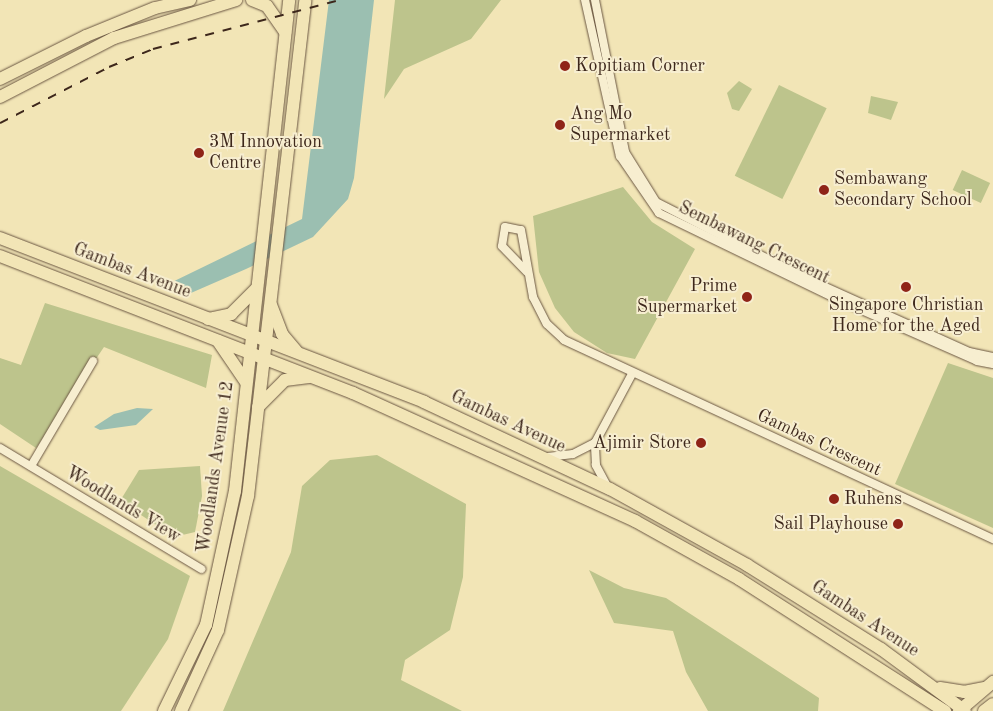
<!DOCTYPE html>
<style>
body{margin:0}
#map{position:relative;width:993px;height:711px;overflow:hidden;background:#f2e5b6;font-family:"Old Standard TT",serif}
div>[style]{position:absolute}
.green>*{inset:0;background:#bdc48c;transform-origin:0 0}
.water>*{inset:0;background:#9bbfb1}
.roads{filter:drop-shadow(0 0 1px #6a5642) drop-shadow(0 0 1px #6a5642)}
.street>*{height:8px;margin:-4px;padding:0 4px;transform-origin:4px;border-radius:4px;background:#f7eed0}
.primary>*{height:12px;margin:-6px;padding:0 6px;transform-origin:6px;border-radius:6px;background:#f2e5b6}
.rail>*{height:2px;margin-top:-1px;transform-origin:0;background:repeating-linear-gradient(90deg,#3d271b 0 9px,transparent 0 18px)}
.dots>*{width:14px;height:14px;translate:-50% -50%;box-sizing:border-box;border:2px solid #f7eed0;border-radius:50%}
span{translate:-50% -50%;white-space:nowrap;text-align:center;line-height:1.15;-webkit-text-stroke:4px #f7eed0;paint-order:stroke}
.poi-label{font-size:18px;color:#3d271b}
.left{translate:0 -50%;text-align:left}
.right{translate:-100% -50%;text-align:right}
.street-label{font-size:18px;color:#3d271b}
</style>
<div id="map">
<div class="green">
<div style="clip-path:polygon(395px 0,501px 0,471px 39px,404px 69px,384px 99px)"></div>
<div style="clip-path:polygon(739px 81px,752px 89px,739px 111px,732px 109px,727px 93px)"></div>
<div style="left:779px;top:85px;width:53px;height:101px;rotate:26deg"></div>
<div style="clip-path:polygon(871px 96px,898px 102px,891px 120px,868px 113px)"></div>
<div style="left:962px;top:170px;width:31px;height:22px;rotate:25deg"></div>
<div style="clip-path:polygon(623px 187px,652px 222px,695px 249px,635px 359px,607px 353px,574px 332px,555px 308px,539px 272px,533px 216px)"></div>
<div style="clip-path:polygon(45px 303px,212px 355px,206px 388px,104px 347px,36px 448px,0 424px,0 358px,21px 365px)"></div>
<div style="clip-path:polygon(948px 363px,993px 378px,993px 528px,895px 484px)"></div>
<div style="clip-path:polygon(377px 455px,466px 504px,463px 577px,450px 630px,405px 660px,401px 680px,462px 711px,223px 711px,291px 552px,302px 486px,330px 460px)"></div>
<div style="clip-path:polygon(0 466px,190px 576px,168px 639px,121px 711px,0 711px)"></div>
<div style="clip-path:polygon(200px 466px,202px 496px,195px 532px,174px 537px,120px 501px,139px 470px)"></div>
<div style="clip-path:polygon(589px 570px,624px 588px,666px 598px,819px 698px,818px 711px,708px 711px,686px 672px,673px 631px,614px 623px)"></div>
</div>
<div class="water">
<div style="clip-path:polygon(329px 0,374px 0,354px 178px,348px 199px,313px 237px,246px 269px,184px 296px,162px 287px,302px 219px)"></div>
<div style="clip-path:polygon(137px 408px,153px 409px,136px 425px,100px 430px,94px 427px,114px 414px)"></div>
</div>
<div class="roads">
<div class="street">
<div style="left:585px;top:0;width:160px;rotate:77.4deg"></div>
<div style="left:620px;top:156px;width:69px;rotate:55.6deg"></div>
<div style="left:659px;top:213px;width:200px;rotate:25.8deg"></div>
<div style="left:839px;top:300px;width:151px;rotate:23.8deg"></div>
<div style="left:977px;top:361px;width:16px;rotate:11deg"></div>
<div style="left:595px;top:0;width:155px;rotate:78.8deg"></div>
<div style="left:625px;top:152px;width:59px;rotate:58.2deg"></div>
<div style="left:656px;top:202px;width:165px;rotate:27deg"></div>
<div style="left:803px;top:277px;width:182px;rotate:24.3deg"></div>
<div style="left:969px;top:352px;width:25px;rotate:12deg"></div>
<div style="left:527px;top:272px;width:36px;rotate:-134deg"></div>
<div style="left:502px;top:246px;width:19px;rotate:-81deg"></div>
<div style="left:505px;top:227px;width:16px;rotate:11deg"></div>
<div style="left:521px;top:230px;width:68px;rotate:79.8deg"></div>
<div style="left:533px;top:297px;width:30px;rotate:63deg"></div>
<div style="left:547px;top:324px;width:23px;rotate:43deg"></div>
<div style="left:564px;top:340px;width:473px;rotate:24.9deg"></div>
<div style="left:0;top:448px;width:235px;rotate:31deg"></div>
<div style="left:548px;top:457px;width:25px;rotate:-7deg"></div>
<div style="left:573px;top:454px;width:25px;rotate:-27deg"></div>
<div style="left:31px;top:466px;width:122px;rotate:-59.4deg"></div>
<div style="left:607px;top:486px;width:24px;rotate:-118deg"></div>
<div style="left:596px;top:465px;width:22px;rotate:-93deg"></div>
<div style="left:595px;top:443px;width:78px;rotate:-61.8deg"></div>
</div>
<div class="primary">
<div style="left:252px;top:0;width:16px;rotate:22deg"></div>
<div style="left:267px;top:6px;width:32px;rotate:55deg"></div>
<div style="left:0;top:79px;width:96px;rotate:-26.6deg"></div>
<div style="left:86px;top:36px;width:74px;rotate:-22.1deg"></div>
<div style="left:155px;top:8px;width:36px;rotate:-13deg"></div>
<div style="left:0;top:97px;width:128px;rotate:-27.4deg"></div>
<div style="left:114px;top:38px;width:128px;rotate:-17.3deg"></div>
<div style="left:0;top:238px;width:455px;rotate:21.1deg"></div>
<div style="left:424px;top:402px;width:205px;rotate:25.1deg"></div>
<div style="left:610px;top:489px;width:157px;rotate:29deg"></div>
<div style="left:747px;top:565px;width:158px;rotate:32.1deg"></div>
<div style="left:881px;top:649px;width:104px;rotate:36.4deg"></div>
<div style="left:0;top:256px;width:379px;rotate:21.2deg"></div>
<div style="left:353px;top:393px;width:310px;rotate:24.4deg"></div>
<div style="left:635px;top:521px;width:119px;rotate:29.1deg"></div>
<div style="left:739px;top:579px;width:245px;rotate:32.7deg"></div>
<div style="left:271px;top:305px;width:31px;rotate:69deg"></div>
<div style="left:282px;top:334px;width:23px;rotate:50deg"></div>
<div style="left:208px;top:319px;width:24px;rotate:-12deg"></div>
<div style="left:231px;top:314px;width:35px;rotate:-45deg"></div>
<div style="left:218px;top:341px;width:50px;rotate:55.7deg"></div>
<div style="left:258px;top:407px;width:38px;rotate:-45deg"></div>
<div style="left:285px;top:380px;width:24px;rotate:-7deg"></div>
<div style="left:940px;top:688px;width:24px;rotate:9deg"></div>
<div style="left:964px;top:692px;width:21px;rotate:-11deg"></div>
<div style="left:164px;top:711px;width:96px;rotate:-64deg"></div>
<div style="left:206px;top:625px;width:137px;rotate:-77.8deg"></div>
<div style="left:235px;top:491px;width:494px;rotate:-83.7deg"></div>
<div style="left:181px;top:711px;width:89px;rotate:-65.4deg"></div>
<div style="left:218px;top:630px;width:137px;rotate:-77.4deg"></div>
<div style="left:248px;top:496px;width:499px;rotate:-83.4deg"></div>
<div style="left:959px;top:711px;width:45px;rotate:-40.5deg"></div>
<div style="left:984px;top:711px;width:11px;rotate:-38deg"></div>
</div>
</div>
<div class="rail">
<div style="left:0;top:123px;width:123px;rotate:-27.2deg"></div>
<div style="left:109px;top:67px;width:48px;rotate:-22.2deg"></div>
<div style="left:153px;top:49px;width:193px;rotate:-14.7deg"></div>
</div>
<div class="dots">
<div style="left:565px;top:66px;background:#8f2418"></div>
<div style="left:560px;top:125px;background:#8f2418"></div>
<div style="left:199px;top:153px;background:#8f2418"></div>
<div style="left:824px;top:190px;background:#8f2418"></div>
<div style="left:906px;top:287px;background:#8f2418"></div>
<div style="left:747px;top:297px;background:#8f2418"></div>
<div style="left:701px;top:443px;background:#8f2418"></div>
<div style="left:834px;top:499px;background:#8f2418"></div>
<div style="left:898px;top:524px;background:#8f2418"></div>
</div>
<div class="poi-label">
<span class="left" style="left:575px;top:66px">Kopitiam Corner</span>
<span class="left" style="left:570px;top:125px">Ang Mo<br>Supermarket</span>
<span class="left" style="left:209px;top:153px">3M Innovation<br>Centre</span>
<span class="left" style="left:834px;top:190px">Sembawang<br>Secondary School</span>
<span class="right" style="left:737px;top:297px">Prime<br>Supermarket</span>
<span style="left:906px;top:316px">Singapore Christian<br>Home for the Aged</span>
<span class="right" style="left:691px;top:443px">Ajimir Store</span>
<span class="left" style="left:844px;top:499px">Ruhens</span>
<span class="right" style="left:888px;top:524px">Sail Playhouse</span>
</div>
<div class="street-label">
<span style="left:754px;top:243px;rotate:26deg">Sembawang Crescent</span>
<span style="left:132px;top:271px;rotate:21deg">Gambas Avenue</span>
<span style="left:508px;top:422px;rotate:25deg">Gambas Avenue</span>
<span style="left:819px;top:443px;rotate:25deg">Gambas Crescent</span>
<span style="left:216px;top:467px;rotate:-82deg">Woodlands Avenue 12</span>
<span style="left:123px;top:505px;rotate:31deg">Woodlands View</span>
<span style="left:865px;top:619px;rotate:33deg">Gambas Avenue</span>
</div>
</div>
